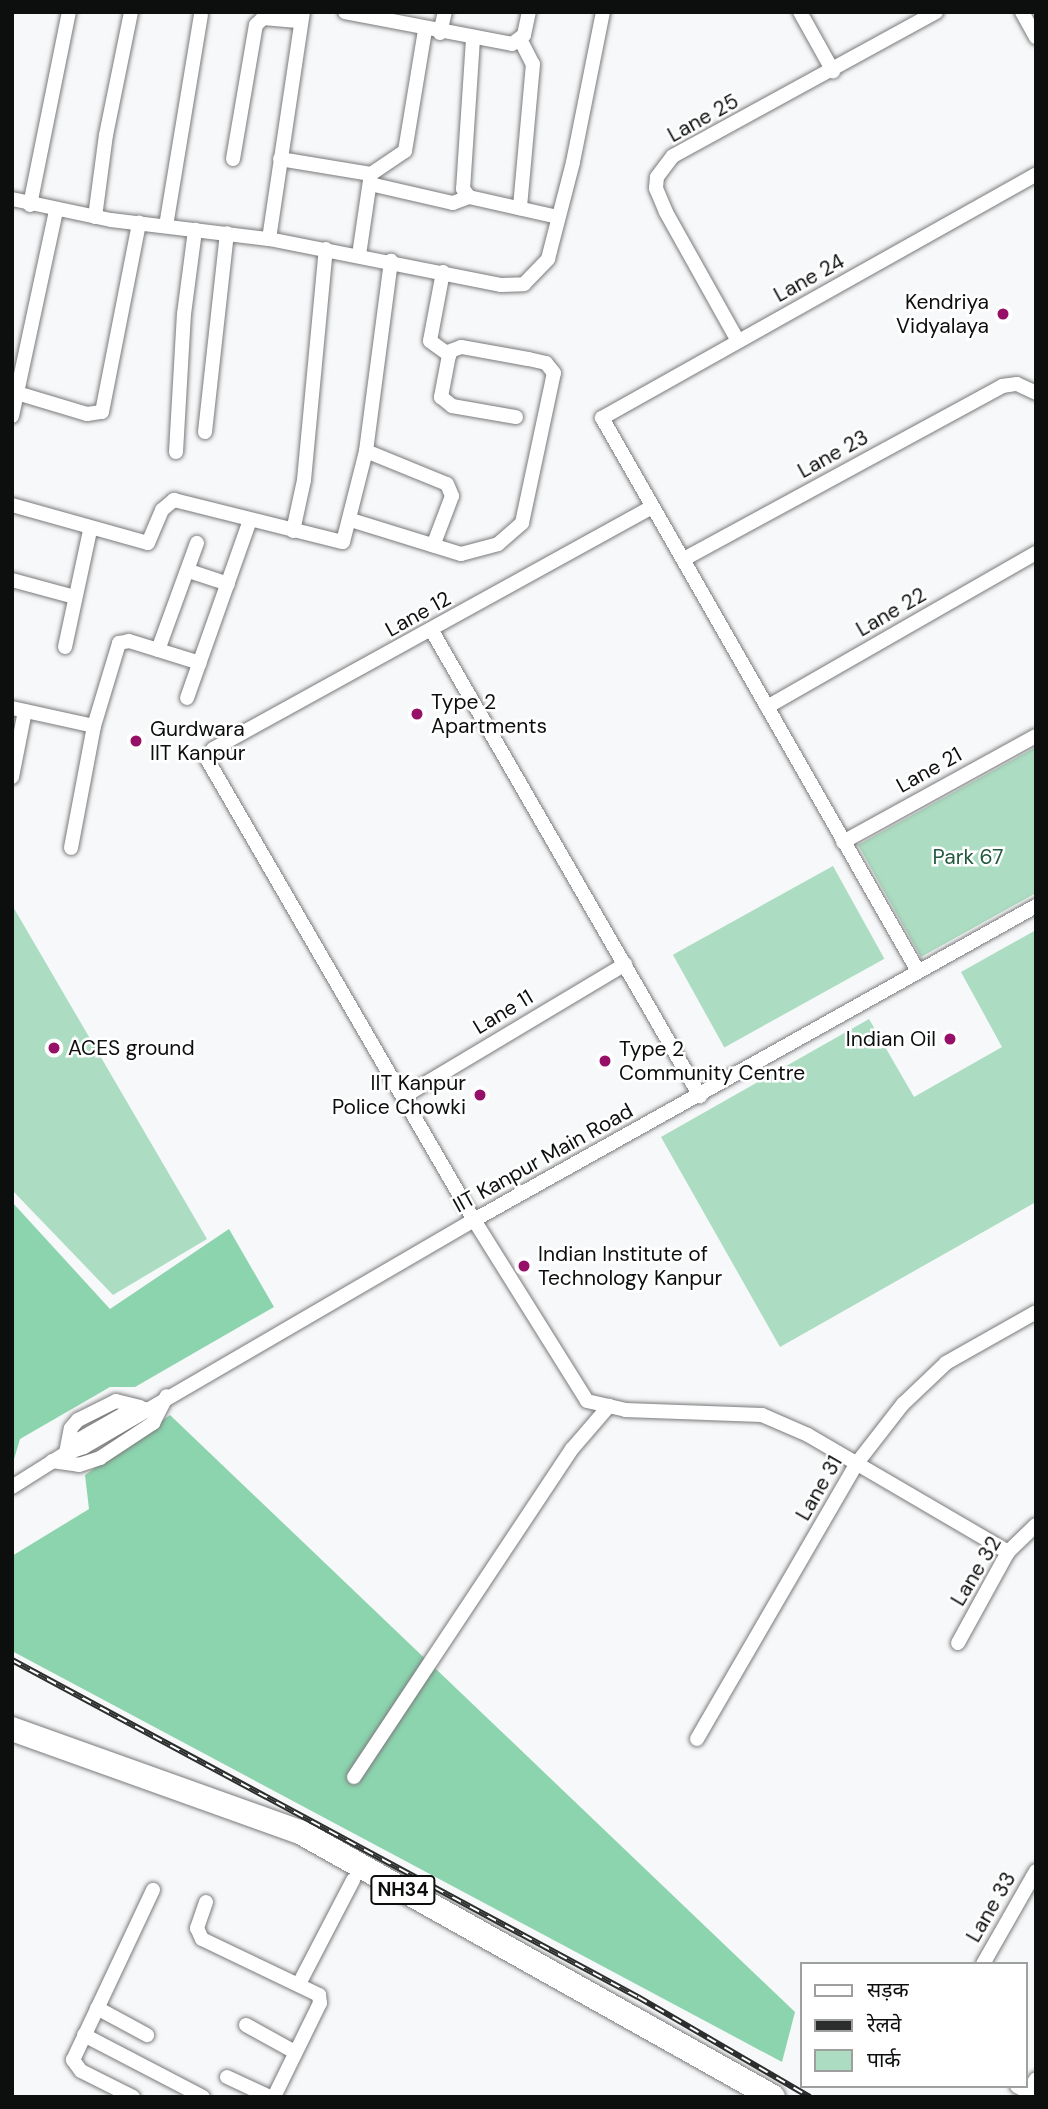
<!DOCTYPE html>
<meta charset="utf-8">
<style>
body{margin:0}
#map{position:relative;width:1048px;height:2109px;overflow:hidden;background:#f7f8f9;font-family:"DM Sans","Noto Sans Devanagari",sans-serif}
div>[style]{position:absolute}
.green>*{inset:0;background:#acdcc1;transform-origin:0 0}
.forest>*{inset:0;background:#8cd4ae}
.roads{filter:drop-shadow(0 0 2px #7a7a7c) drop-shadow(0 0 2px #7a7a7c)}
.minor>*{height:14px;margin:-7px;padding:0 7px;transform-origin:7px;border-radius:7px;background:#fff}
.trunk>*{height:24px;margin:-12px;padding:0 12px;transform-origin:12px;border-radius:12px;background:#fff}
.rail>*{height:6px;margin-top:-3px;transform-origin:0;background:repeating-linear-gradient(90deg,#fff 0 10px,#2c2d2d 0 20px);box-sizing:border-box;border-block:2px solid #2c2d2d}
.dots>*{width:19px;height:19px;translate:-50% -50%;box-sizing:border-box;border:4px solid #fff;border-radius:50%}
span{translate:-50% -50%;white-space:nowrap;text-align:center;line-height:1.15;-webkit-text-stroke:5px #fff;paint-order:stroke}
.shield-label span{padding:2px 5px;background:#fff;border:2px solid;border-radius:5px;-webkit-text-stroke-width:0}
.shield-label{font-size:19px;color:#0d0e0e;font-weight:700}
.street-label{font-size:21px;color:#0d0e0e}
.poi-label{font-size:21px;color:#0d0e0e}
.right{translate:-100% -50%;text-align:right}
.left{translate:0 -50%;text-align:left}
.park-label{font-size:21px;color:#21583e}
.frame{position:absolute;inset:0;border:14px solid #0d0e0e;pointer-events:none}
.legend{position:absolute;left:800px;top:1962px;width:228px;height:126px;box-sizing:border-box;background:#fff;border:2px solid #9e9f9f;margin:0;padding:9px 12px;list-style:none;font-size:21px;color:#0d0e0e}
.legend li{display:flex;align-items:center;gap:14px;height:35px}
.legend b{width:35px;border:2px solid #9e9f9f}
</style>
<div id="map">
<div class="green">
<div style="clip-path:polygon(1036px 747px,1036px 893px,921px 957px,858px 845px)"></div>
<div style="left:833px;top:866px;width:106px;height:183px;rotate:61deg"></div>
<div style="clip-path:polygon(12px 905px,207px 1239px,113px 1295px,12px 1190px)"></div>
<div style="clip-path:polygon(1036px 930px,1036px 1202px,780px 1347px,661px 1137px,869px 1019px,914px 1097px,1002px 1047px,961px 972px)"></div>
</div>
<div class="forest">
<div style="clip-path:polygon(12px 1202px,110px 1309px,229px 1229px,274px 1307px,135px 1387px,110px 1387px,20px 1439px,12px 1466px)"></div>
<div style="clip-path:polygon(170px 1415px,795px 2012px,782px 2062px,12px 1651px,12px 1556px,89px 1509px,85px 1475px)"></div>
</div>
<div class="roads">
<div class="minor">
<div style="left:345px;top:12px;width:170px;rotate:10.8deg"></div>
<div style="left:512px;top:44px;width:15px;rotate:-37deg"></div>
<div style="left:524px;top:35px;width:24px;rotate:-78deg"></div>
<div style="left:800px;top:12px;width:68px;rotate:60.8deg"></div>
<div style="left:1022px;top:12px;width:29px;rotate:61deg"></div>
<div style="left:440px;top:33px;width:22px;rotate:-77deg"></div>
<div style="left:473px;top:39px;width:150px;rotate:93.8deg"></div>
<div style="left:463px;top:189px;width:10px;rotate:53deg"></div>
<div style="left:469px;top:197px;width:91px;rotate:12.7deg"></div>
<div style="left:520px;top:39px;width:28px;rotate:63deg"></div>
<div style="left:533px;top:64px;width:145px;rotate:95.2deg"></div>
<div style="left:233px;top:159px;width:136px;rotate:-80.3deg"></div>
<div style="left:256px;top:25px;width:10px;rotate:-45deg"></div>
<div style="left:263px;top:18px;width:38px;rotate:5deg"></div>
<div style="left:280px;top:159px;width:92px;rotate:9.4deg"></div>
<div style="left:370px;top:184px;width:85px;rotate:12.9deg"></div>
<div style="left:453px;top:203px;width:17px;rotate:-21deg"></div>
<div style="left:12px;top:199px;width:101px;rotate:12deg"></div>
<div style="left:111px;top:220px;width:159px;rotate:6.9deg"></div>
<div style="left:269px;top:239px;width:237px;rotate:11.2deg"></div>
<div style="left:501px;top:285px;width:23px;rotate:-2deg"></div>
<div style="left:524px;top:284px;width:35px;rotate:-46deg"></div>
<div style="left:548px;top:259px;width:100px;rotate:-75.5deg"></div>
<div style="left:573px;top:162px;width:153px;rotate:-78.7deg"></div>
<div style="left:30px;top:205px;width:197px;rotate:-78.6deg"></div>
<div style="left:95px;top:217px;width:83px;rotate:-82.4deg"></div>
<div style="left:106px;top:135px;width:126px;rotate:-78.5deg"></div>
<div style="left:166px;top:226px;width:214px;rotate:-80.6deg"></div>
<div style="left:269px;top:239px;width:230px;rotate:-81.5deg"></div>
<div style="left:359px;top:255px;width:82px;rotate:-81.6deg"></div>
<div style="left:371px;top:174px;width:41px;rotate:-34.1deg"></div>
<div style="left:405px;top:151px;width:123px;rotate:-80.6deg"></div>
<div style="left:443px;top:272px;width:70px;rotate:100.7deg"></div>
<div style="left:430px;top:341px;width:24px;rotate:36deg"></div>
<div style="left:449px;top:355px;width:43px;rotate:100.8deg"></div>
<div style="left:441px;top:397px;width:14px;rotate:39deg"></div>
<div style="left:452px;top:406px;width:65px;rotate:9.8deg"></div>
<div style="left:738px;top:341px;width:148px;rotate:-119.2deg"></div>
<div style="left:666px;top:212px;width:26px;rotate:-113deg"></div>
<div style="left:656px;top:188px;width:11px;rotate:-85deg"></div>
<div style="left:657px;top:177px;width:26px;rotate:-53deg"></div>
<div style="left:673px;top:156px;width:300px;rotate:-28.7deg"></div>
<div style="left:17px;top:393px;width:73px;rotate:16.7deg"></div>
<div style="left:87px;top:414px;width:15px;rotate:-8deg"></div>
<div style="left:102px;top:412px;width:193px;rotate:-78.9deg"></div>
<div style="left:12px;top:416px;width:211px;rotate:-77.9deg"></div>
<div style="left:205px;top:432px;width:200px;rotate:-83.7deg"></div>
<div style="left:366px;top:451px;width:87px;rotate:22.2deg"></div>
<div style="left:447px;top:484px;width:13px;rotate:67deg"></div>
<div style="left:452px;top:496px;width:53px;rotate:110.8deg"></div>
<div style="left:176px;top:452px;width:138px;rotate:-86.7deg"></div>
<div style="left:184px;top:314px;width:85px;rotate:-82.5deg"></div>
<div style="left:12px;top:505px;width:141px;rotate:15.6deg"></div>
<div style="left:148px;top:543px;width:36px;rotate:-67deg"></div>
<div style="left:162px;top:510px;width:16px;rotate:-40deg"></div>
<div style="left:174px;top:500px;width:174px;rotate:14deg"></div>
<div style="left:343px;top:542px;width:94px;rotate:-75.8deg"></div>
<div style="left:366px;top:451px;width:192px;rotate:-82.5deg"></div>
<div style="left:652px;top:507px;width:501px;rotate:151.13deg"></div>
<div style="left:213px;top:749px;width:12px;rotate:121deg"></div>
<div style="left:207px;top:759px;width:533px;rotate:59.92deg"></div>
<div style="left:474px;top:1220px;width:213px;rotate:58deg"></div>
<div style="left:587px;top:1401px;width:39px;rotate:13deg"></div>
<div style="left:625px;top:1410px;width:137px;rotate:2.1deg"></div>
<div style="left:762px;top:1415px;width:50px;rotate:23.5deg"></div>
<div style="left:808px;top:1435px;width:232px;rotate:30.3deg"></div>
<div style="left:351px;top:520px;width:115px;rotate:17.2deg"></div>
<div style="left:461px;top:554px;width:38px;rotate:-15deg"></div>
<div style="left:498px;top:544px;width:32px;rotate:-41deg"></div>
<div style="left:522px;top:523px;width:153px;rotate:-78deg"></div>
<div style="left:554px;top:373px;width:13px;rotate:-129deg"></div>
<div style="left:546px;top:363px;width:18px;rotate:-167deg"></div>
<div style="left:528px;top:359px;width:68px;rotate:-169.8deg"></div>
<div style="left:461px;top:347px;width:14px;rotate:159deg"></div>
<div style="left:293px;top:531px;width:52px;rotate:-77.8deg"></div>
<div style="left:304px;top:480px;width:232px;rotate:-84.6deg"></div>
<div style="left:684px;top:559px;width:362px;rotate:-28.5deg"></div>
<div style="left:1002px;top:386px;width:15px;rotate:-8deg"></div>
<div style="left:1017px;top:384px;width:21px;rotate:25deg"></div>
<div style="left:189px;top:571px;width:41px;rotate:18.4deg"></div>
<div style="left:12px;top:580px;width:65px;rotate:15.1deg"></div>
<div style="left:432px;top:631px;width:537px;rotate:60.04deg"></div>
<div style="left:65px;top:647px;width:120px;rotate:-77.9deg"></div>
<div style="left:158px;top:650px;width:114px;rotate:-70deg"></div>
<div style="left:187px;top:698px;width:189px;rotate:-70.5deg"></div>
<div style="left:767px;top:707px;width:310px;rotate:-29.8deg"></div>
<div style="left:12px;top:708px;width:84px;rotate:12.4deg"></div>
<div style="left:94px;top:726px;width:124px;rotate:100.7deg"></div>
<div style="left:94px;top:726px;width:87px;rotate:-73.2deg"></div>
<div style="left:119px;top:643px;width:10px;rotate:-11deg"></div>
<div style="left:129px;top:641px;width:74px;rotate:17.2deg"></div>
<div style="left:12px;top:777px;width:67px;rotate:-78.9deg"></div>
<div style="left:843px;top:842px;width:220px;rotate:-28.8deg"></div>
<div style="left:918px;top:971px;width:637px;rotate:-119.74deg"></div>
<div style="left:602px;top:418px;width:498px;rotate:-29.3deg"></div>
<div style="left:403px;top:1097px;width:259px;rotate:-30.9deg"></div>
<div style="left:145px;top:1409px;width:16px;rotate:173deg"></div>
<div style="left:129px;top:1411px;width:56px;rotate:150.3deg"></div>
<div style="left:80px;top:1439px;width:20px;rotate:135deg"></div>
<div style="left:66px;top:1453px;width:19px;rotate:-18deg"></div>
<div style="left:84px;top:1447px;width:451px;rotate:-30.2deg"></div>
<div style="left:474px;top:1220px;width:644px;rotate:-29.19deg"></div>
<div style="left:52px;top:1461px;width:27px;rotate:8deg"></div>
<div style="left:79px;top:1465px;width:22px;rotate:-18deg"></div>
<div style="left:100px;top:1458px;width:64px;rotate:-33.4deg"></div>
<div style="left:153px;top:1423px;width:30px;rotate:-63deg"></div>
<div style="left:12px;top:1487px;width:64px;rotate:-32.2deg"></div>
<div style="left:66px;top:1453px;width:25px;rotate:-79deg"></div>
<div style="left:71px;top:1428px;width:11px;rotate:-49deg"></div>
<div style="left:78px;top:1420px;width:42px;rotate:-26.6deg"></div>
<div style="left:116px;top:1401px;width:25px;rotate:14deg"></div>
<div style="left:958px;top:1643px;width:104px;rotate:-61.2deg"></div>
<div style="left:1008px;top:1552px;width:39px;rotate:-44deg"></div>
<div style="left:697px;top:1739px;width:319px;rotate:-59.9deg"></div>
<div style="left:857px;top:1463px;width:75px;rotate:-52.1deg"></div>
<div style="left:903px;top:1404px;width:59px;rotate:-43.6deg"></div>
<div style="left:946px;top:1363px;width:103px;rotate:-29.5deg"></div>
<div style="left:354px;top:1777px;width:394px;rotate:-56.4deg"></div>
<div style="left:572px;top:1449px;width:57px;rotate:-49.3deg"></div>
<div style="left:206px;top:1902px;width:28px;rotate:109deg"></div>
<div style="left:197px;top:1928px;width:12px;rotate:66deg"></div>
<div style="left:202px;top:1939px;width:130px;rotate:25.6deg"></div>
<div style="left:319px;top:1995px;width:8px;rotate:83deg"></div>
<div style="left:320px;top:2003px;width:105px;rotate:116.1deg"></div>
<div style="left:983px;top:1964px;width:107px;rotate:-60.3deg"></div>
<div style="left:300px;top:1982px;width:115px;rotate:-62.5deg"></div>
<div style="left:97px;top:2008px;width:57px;rotate:28.4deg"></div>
<div style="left:246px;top:2025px;width:56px;rotate:28.9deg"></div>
<div style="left:84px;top:2035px;width:134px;rotate:27.5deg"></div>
<div style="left:227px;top:2077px;width:47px;rotate:24.9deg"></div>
<div style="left:1017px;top:2086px;width:21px;rotate:28deg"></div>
<div style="left:1028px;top:2092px;width:15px;rotate:-58deg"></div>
<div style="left:133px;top:2097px;width:58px;rotate:-153.4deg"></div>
<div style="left:81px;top:2071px;width:14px;rotate:-126deg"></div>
<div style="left:73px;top:2060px;width:188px;rotate:-64.8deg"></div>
</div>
<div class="trunk">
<div style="left:12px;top:1729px;width:306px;rotate:19.7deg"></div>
<div style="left:300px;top:1832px;width:542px;rotate:29.26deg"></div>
</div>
</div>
<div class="rail">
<div style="left:12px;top:1660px;width:711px;rotate:28.3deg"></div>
<div style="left:638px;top:1997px;width:199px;rotate:30.2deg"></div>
</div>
<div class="dots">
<div style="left:1003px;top:314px;background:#961067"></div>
<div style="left:417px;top:714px;background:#961067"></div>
<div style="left:136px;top:741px;background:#961067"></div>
<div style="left:950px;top:1039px;background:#961067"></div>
<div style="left:54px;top:1048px;background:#961067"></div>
<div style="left:605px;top:1061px;background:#961067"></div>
<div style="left:480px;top:1095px;background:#961067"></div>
<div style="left:524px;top:1266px;background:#961067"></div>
</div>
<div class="shield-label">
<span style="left:403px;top:1890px">NH34</span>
</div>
<div class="street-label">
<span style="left:703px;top:118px;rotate:-29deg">Lane 25</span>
<span style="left:809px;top:278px;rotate:-29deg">Lane 24</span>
<span style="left:833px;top:454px;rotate:-29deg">Lane 23</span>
<span style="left:891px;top:612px;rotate:-30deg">Lane 22</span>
<span style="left:418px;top:614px;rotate:-29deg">Lane 12</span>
<span style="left:929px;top:770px;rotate:-29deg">Lane 21</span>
<span style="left:503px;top:1012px;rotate:-31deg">Lane 11</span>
<span style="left:543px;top:1158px;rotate:-29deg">IIT Kanpur Main Road</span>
<span style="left:819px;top:1488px;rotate:-60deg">Lane 31</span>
<span style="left:976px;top:1571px;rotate:-59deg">Lane 32</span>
<span style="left:991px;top:1907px;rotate:-60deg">Lane 33</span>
</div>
<div class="poi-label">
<span class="right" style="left:989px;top:314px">Kendriya<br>Vidyalaya</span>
<span class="left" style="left:431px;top:714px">Type 2<br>Apartments</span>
<span class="left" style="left:150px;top:741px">Gurdwara<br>IIT Kanpur</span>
<span class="right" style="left:936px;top:1039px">Indian Oil</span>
<span class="left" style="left:68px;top:1048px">ACES ground</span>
<span class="left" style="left:619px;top:1061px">Type 2<br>Community Centre</span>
<span class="right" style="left:466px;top:1095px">IIT Kanpur<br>Police Chowki</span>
<span class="left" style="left:538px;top:1266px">Indian Institute of<br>Technology Kanpur</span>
</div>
<div class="park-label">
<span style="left:968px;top:857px">Park 67</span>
</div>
<div class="frame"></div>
<ul class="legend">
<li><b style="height:9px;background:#fff"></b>सड़क</li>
<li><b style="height:9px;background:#2c2d2d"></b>रेलवे</li>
<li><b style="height:19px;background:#acdcc1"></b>पार्क</li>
</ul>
</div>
